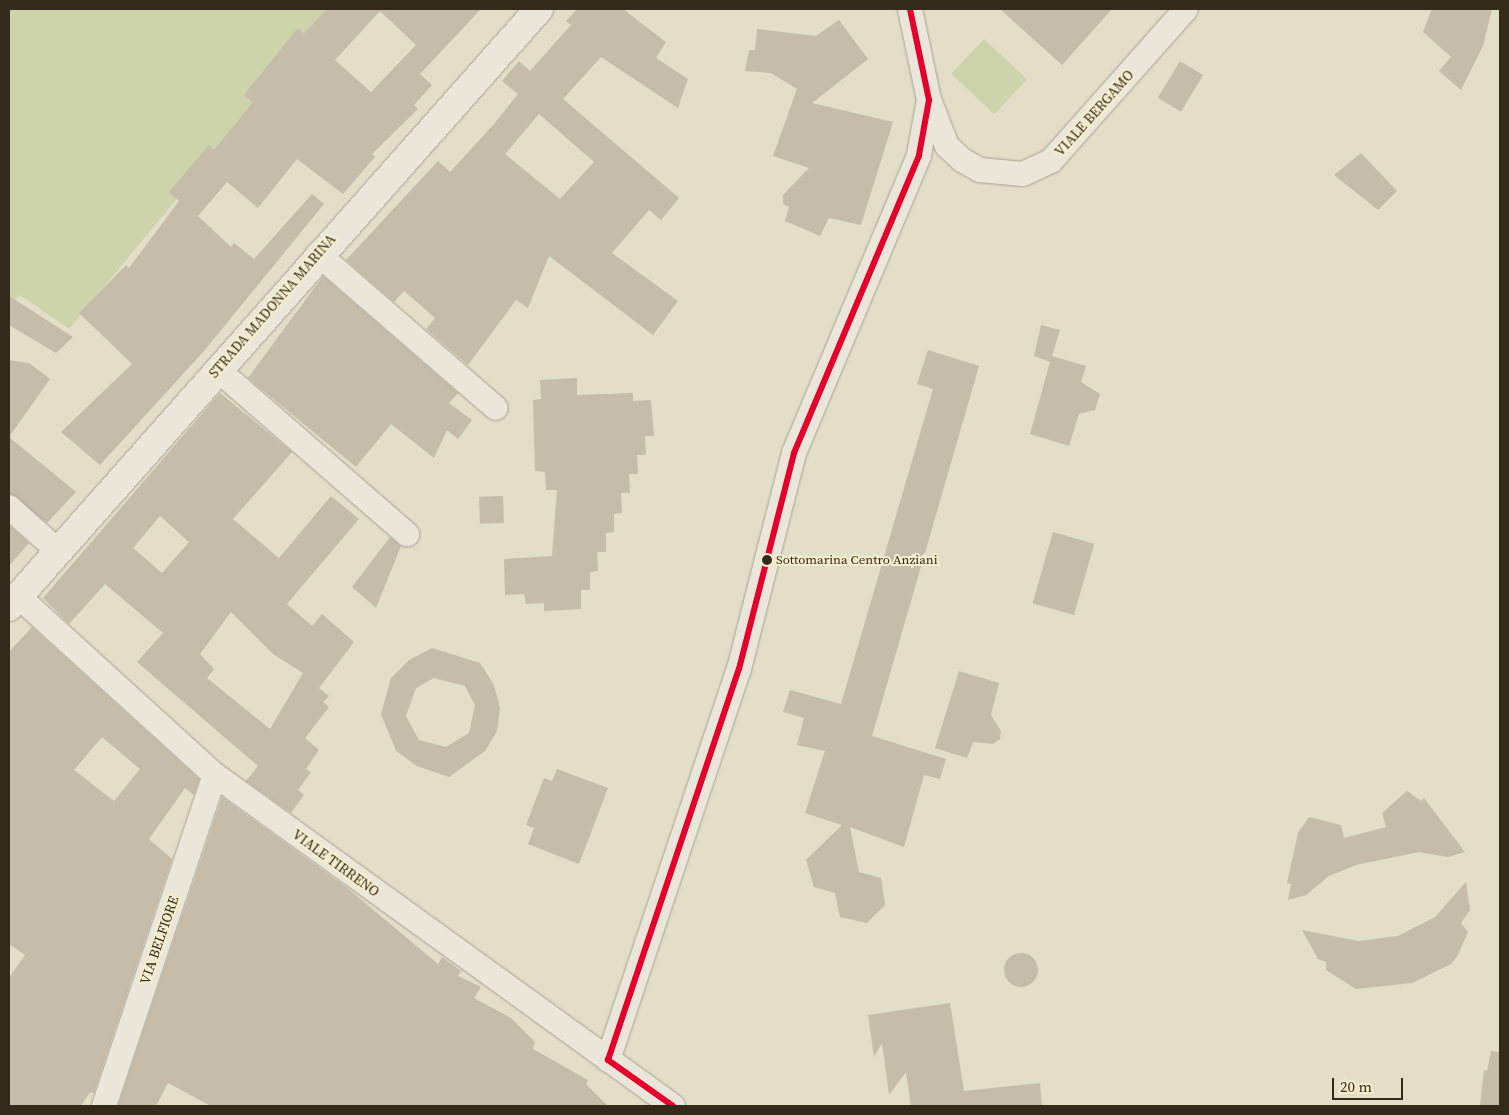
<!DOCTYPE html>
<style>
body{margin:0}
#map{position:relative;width:1509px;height:1115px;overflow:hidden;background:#e2dec8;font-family:"Source Serif 4",serif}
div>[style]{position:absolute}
.green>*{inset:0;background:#ced4aa;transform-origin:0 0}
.building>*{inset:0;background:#c5bca9;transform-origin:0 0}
.round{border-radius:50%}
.roads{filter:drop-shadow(0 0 1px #a7a292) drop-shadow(0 0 1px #a7a292)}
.minor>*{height:24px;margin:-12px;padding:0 12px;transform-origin:12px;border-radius:12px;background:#eae7da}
.tertiary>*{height:28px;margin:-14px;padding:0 14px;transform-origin:14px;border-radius:14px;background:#eae7da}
.bus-1>*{height:6px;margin:-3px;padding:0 3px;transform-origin:3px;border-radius:3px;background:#e4002b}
.dots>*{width:14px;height:14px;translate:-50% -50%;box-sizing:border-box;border:2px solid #f5eecd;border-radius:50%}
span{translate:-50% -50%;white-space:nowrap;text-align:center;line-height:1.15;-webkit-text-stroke:4px #f5eecd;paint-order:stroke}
.bus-label{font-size:13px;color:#342a1b}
.left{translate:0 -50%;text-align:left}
.street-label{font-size:14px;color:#342a1b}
.frame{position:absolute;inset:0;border:10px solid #342a1b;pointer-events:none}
.scale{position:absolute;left:1332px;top:1078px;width:71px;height:22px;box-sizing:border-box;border:2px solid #342a1b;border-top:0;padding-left:6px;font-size:15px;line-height:18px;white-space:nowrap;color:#342a1b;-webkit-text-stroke:4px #f5eecd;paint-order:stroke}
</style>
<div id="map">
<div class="green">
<div style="clip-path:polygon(9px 9px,334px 9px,69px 329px,20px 295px,9px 307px)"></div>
<div style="left:984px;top:39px;width:59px;height:48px;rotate:43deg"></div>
</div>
<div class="building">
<div style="clip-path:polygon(evenodd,327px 9px,481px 9px,420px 74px,432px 85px,414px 105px,418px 109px,372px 154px,375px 157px,343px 194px,297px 159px,258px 208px,227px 182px,198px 216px,231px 247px,234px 243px,254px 259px,312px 194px,324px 204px,204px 351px,100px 465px,61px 432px,132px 364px,79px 313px,126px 265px,129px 268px,179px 201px,169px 192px,209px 145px,214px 150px,253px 102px,244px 95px,298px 28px,304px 34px,327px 9px,380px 11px,416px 45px,371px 92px,335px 60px,380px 11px)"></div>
<div style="clip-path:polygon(evenodd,577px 9px,623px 9px,666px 42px,656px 58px,688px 79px,678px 108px,601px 57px,563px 99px,679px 198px,661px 220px,649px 210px,612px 253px,678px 301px,653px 335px,549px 256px,528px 308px,516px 300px,468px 365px,426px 329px,435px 318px,404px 291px,394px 302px,346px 260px,438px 161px,450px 172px,494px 124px,518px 94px,502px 81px,519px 61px,530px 71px,571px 25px,566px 21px,577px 9px,539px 114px,594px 162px,560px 199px,505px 154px,539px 114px)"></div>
<div style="clip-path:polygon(1000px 9px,1112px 9px,1062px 65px)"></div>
<div style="clip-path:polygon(1432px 9px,1492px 9px,1483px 46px,1461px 90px,1439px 71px,1451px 57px,1423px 32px)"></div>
<div style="clip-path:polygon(839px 20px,868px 59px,812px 103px,893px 122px,861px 225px,829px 218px,820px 236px,785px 221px,789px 207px,783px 204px,783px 195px,809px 168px,773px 156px,797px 89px,771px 73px,745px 71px,749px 50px,755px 50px,757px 29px,816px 36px)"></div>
<div style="left:1180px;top:61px;width:27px;height:43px;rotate:31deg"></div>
<div style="clip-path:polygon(1361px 153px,1397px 191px,1378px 210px,1334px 175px)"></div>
<div style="clip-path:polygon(323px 276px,458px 393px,449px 403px,472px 420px,458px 439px,447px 430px,434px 458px,391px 424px,356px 467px,248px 378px)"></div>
<div style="clip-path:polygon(9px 296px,73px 337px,56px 353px,9px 325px)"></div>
<div style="clip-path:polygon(1041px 325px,1060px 330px,1052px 356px,1086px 366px,1081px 382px,1100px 394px,1095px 410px,1079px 414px,1069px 446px,1030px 434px,1050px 362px,1034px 356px)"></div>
<div style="clip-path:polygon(928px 350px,979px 366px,872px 736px,946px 759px,940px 779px,924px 775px,904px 847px,850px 827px,859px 872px,881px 878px,885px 905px,867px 923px,840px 917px,835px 893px,814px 887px,806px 860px,842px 825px,805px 813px,825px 751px,797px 745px,804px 718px,783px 712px,790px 690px,841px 704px,933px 389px,917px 384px)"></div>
<div style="clip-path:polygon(9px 360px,29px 363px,50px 379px,9px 437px,76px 492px,47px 523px,9px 494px)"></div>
<div style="clip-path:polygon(577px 378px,577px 395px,633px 393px,633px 401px,651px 400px,654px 436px,645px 436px,646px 455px,637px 455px,638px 474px,629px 474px,630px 493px,621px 493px,622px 513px,614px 514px,614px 532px,606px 533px,606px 552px,597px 552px,598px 571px,590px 572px,590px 590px,581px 590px,581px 609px,544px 611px,544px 603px,526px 604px,524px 594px,505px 595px,504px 559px,552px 556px,557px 490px,546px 490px,545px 472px,535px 471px,533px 400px,541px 399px,540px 380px)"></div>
<div style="clip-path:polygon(evenodd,220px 393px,292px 452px,233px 519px,279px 558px,331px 496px,359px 519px,287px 604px,312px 626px,322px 614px,354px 642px,319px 688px,329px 696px,323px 702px,329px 707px,305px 738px,319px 750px,306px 769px,311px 772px,298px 790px,304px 795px,291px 813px,246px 781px,258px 766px,137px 662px,163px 633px,105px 584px,69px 624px,43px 598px,220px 393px,160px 516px,189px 542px,162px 573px,133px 548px,160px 516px,220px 393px,231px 612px,273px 654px,303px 673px,270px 729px,207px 678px,214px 669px,200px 654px,231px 612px)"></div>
<div style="left:503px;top:496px;width:27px;height:24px;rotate:88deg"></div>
<div style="clip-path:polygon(9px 525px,29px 543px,9px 566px)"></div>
<div style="left:1053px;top:532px;width:43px;height:74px;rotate:16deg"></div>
<div style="clip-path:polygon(390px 537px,401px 546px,376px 608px,352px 587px)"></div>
<div style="clip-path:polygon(evenodd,32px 627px,199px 779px,194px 795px,185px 788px,149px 839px,172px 859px,94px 1093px,90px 1092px,81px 1106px,9px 1106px,9px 978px,25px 955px,9px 944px,9px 652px,32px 627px,102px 737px,140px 769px,114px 801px,74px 770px,102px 737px)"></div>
<div style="clip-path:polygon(evenodd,432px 648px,480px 663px,494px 685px,500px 708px,497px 731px,485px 751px,449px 777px,417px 766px,396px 751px,381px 714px,391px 678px,409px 660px,432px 648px,434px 678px,465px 686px,475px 705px,469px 733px,446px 747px,419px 740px,406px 716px,416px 688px,434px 678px)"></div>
<div style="clip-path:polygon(959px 671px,999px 683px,991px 715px,1001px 731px,1000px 739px,993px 744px,973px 742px,967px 758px,935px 748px)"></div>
<div style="clip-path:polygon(557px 769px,608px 788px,579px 864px,528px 844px,534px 828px,526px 825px,544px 778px,552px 781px)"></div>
<div style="clip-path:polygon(1407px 791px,1421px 801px,1424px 798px,1465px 852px,1448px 857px,1419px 852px,1356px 865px,1329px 876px,1306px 895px,1288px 900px,1291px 884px,1287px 883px,1298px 833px,1309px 817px,1341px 825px,1344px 838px,1386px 827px,1382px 813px)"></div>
<div style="clip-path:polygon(222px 797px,346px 887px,438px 964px,442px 957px,461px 971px,458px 976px,481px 987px,474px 998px,511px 1018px,535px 1042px,533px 1049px,588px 1080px,586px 1084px,608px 1106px,211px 1106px,168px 1083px,156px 1106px,118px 1106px)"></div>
<div style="clip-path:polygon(1466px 882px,1470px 910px,1461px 923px,1468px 932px,1458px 955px,1451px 964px,1412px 983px,1356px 989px,1326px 970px,1326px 962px,1318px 959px,1302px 930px,1358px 941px,1398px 936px,1435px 917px)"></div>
<div class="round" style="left:1004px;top:953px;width:34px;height:34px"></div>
<div style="clip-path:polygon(950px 1003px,964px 1091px,1040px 1083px,1042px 1106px,911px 1106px,906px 1072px,889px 1095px,882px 1043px,874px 1057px,868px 1015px)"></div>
<div style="clip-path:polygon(1491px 1051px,1500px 1052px,1500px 1106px,1480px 1106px,1484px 1070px,1487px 1071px)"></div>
</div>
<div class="roads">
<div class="minor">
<div style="left:930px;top:102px;width:47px;rotate:68.9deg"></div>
<div style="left:947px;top:146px;width:21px;rotate:43deg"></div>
<div style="left:962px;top:160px;width:21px;rotate:29deg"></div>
<div style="left:980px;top:170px;width:43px;rotate:5.3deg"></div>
<div style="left:1023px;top:174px;width:31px;rotate:-25deg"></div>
<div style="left:1051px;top:161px;width:203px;rotate:-48.4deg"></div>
<div style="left:318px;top:254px;width:235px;rotate:40.9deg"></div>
<div style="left:217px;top:369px;width:252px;rotate:41deg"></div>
<div style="left:9px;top:507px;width:66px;rotate:41.9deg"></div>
<div style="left:18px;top:596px;width:266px;rotate:42.3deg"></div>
<div style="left:215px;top:775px;width:565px;rotate:35.86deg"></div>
<div style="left:608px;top:1060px;width:412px;rotate:-71.5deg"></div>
<div style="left:739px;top:669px;width:223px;rotate:-75.7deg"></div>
<div style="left:794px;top:453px;width:323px;rotate:-67.2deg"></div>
<div style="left:919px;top:155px;width:56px;rotate:-79.7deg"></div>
<div style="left:929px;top:100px;width:93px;rotate:-101.8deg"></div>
<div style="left:104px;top:1106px;width:349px;rotate:-71.5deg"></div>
</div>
<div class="tertiary">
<div style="left:9px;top:607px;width:799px;rotate:-48.45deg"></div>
</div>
</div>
<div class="bus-1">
<div style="left:673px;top:1106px;width:80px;rotate:-144.7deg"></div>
<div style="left:608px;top:1060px;width:412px;rotate:-71.5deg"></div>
<div style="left:739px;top:669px;width:223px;rotate:-75.7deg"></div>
<div style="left:794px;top:453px;width:323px;rotate:-67.2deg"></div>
<div style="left:919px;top:155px;width:56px;rotate:-79.7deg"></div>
<div style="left:929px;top:100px;width:93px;rotate:-101.8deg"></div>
</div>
<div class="dots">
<div style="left:767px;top:560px;background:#342a1b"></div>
</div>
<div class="bus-label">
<span class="left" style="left:776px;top:560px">Sottomarina Centro Anziani</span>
</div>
<div class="street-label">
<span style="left:1094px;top:113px;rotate:-48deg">VIALE BERGAMO</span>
<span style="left:272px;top:306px;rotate:-49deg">STRADA MADONNA MARINA</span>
<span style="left:336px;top:863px;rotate:36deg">VIALE TIRRENO</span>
<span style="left:159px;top:940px;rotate:-71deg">VIA BELFIORE</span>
</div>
<div class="frame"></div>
<div class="scale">20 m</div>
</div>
